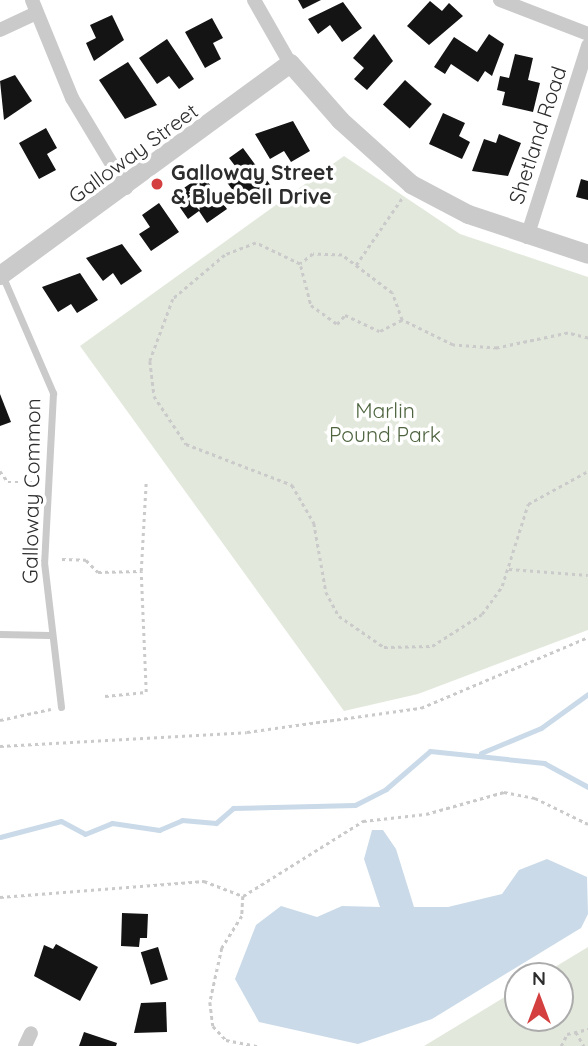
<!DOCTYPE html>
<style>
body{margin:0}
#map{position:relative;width:588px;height:1046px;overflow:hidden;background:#fff;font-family:Quicksand,sans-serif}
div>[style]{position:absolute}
.green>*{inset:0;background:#e2e9dc}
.water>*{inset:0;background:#cadae8}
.stream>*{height:5px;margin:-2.5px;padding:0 2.5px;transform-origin:2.5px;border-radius:2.5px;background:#cadae8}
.building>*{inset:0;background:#141414;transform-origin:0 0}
.path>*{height:2.5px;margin-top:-1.25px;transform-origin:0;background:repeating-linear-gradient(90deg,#cacaca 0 3.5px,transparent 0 7px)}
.service>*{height:7px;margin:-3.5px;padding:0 3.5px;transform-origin:3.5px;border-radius:3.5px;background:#cacaca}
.minor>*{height:14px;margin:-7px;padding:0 7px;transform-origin:7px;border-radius:7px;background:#cacaca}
.tertiary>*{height:19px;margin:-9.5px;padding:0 9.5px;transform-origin:9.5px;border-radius:9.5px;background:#cacaca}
.dots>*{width:19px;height:19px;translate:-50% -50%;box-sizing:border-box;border:4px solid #fff;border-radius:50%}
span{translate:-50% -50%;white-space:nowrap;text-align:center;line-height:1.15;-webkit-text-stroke:7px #fff;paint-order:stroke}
.street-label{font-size:21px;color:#2d2d2d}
.poi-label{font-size:21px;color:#2d2d2d;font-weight:700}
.left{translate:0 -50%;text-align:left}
.park-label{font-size:21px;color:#4e643f}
.north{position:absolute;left:504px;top:962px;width:70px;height:70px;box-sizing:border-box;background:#fff;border:2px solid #ababab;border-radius:50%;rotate:0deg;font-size:19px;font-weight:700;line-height:28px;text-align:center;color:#2d2d2d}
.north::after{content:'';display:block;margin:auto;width:24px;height:32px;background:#d43f40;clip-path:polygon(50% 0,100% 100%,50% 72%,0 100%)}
</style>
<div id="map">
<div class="green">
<div style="clip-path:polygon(344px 156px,460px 234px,588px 277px,588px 630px,418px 694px,344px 711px,80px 346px)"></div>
<div style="clip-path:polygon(588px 947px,588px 1046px,424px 1046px,518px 989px,518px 1018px,560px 1018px,560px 976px,540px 976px)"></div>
</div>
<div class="water">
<div style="clip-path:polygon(372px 830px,383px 830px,396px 849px,414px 907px,448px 907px,502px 894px,519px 870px,547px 859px,587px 877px,588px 914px,581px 928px,432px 1019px,358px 1044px,259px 1022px,235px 979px,256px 925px,281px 906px,317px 917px,342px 906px,380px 907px,364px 859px)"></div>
</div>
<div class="stream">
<div style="left:481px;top:753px;width:65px;rotate:-22.6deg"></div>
<div style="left:541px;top:728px;width:58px;rotate:-35.9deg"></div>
<div style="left:0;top:837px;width:63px;rotate:-14.7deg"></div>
<div style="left:61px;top:821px;width:27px;rotate:28deg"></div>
<div style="left:85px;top:834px;width:29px;rotate:-22deg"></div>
<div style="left:112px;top:823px;width:48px;rotate:8.5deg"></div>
<div style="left:159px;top:830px;width:25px;rotate:-23deg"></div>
<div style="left:182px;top:820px;width:34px;rotate:5deg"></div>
<div style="left:216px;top:823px;width:23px;rotate:-41deg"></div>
<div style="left:233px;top:808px;width:122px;rotate:-1.4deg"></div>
<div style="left:355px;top:805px;width:35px;rotate:-27deg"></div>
<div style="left:386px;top:789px;width:58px;rotate:-40.8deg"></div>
<div style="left:430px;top:751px;width:115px;rotate:6deg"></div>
<div style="left:544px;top:763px;width:50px;rotate:28.6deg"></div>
</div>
<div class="building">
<div style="clip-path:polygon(298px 0,321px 0,303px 9px)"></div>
<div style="clip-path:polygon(430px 1px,442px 11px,449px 3px,463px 16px,429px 45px,407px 26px)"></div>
<div style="clip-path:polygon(343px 2px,362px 28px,342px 42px,330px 25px,318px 34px,308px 19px)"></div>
<div style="clip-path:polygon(112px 15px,124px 40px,94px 61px,86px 43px,96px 38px,90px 25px)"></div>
<div style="clip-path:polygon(212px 18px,223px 38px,213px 43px,221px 59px,205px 68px,185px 32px)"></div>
<div style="clip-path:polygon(374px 34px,393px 61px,367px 90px,354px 79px,364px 68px,353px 58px)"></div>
<div style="clip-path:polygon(489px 34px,504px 44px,492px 76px,485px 71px,478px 82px,451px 64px,445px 74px,434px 67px,454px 37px,477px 52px)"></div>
<div style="clip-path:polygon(167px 39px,194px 79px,179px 89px,169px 76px,157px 84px,139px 58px)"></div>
<div style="clip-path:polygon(515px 54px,533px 58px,528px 80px,540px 83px,533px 112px,502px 105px,505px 92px,497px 90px,500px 76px,509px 78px)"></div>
<div style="clip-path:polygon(128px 62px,157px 105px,125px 119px,99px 80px)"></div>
<div style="clip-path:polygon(15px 75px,32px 101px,4px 120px,0 81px)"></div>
<div style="left:405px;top:80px;width:36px;height:33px;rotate:42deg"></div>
<div style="clip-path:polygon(443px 113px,465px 123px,459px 136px,470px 142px,462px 159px,429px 144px)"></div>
<div style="clip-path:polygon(293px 121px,310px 151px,291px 162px,284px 151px,270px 159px,255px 134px)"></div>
<div style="clip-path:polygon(46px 128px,57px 148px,47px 154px,56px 170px,39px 179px,19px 143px)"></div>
<div style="clip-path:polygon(499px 134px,521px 143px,508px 176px,472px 171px,484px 139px,496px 143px)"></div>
<div style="clip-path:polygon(243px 148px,271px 186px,244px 206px,226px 181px,239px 171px,229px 158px)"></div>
<div style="clip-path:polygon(203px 175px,227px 209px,207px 223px,199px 211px,188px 219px,172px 196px)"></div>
<div style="clip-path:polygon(581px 179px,588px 181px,588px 200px,576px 197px)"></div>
<div style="clip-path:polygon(159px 203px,179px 232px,151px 251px,139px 234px,150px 227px,142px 215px)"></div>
<div style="clip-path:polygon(122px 244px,142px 271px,121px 285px,113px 273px,103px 281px,86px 258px)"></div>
<div style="clip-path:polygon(80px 273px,98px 300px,77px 313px,71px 304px,58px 312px,42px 287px)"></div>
<div style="clip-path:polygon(0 394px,11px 422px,0 426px)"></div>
<div style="clip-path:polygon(122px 913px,148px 914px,147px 938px,140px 938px,139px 947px,121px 946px)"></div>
<div style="clip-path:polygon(56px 944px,98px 967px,80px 1001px,34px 976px,44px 945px,53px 949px)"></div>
<div style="left:158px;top:947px;width:34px;height:18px;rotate:73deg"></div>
<div style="clip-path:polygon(166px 1002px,167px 1032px,134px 1033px,141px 1003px)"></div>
<div style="clip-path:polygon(84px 1032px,117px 1043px,116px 1046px,79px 1046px)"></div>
</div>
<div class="path">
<div style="left:356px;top:265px;width:81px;rotate:-55.5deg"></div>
<div style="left:301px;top:266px;width:40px;rotate:75.6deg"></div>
<div style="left:311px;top:305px;width:32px;rotate:36deg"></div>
<div style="left:337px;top:324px;width:12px;rotate:-48deg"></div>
<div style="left:345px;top:315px;width:38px;rotate:25deg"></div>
<div style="left:380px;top:331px;width:25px;rotate:-27deg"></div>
<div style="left:588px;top:338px;width:21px;rotate:-166deg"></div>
<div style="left:568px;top:333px;width:73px;rotate:168.1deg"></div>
<div style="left:497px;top:348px;width:44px;rotate:-176.1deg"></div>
<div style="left:453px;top:345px;width:57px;rotate:-153.9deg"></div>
<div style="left:402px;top:320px;width:29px;rotate:-110deg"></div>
<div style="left:392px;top:293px;width:63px;rotate:-142.8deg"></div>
<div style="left:342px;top:255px;width:29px;rotate:-178deg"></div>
<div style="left:313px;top:254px;width:16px;rotate:142deg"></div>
<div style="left:300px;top:264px;width:49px;rotate:-154.5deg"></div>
<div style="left:256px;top:243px;width:33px;rotate:159deg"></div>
<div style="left:225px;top:255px;width:68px;rotate:139.8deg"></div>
<div style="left:173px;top:299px;width:66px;rotate:110.4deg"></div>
<div style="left:150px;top:361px;width:35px;rotate:83deg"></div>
<div style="left:154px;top:396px;width:58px;rotate:56.3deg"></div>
<div style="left:186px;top:444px;width:114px;rotate:21.1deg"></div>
<div style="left:292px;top:485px;width:44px;rotate:59.9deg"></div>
<div style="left:314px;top:523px;width:70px;rotate:80.1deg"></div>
<div style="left:326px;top:592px;width:27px;rotate:62deg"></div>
<div style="left:339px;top:616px;width:55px;rotate:34.6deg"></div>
<div style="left:384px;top:647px;width:48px;rotate:-1.2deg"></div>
<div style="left:432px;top:646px;width:59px;rotate:-32.6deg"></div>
<div style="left:482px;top:614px;width:34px;rotate:-54deg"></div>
<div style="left:502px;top:586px;width:86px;rotate:-72.4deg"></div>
<div style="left:528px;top:504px;width:68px;rotate:-28.8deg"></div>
<div style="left:0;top:471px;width:14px;rotate:54deg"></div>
<div style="left:8px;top:482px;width:28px"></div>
<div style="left:62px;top:559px;width:24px;rotate:2deg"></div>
<div style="left:86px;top:560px;width:17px;rotate:45deg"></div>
<div style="left:98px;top:572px;width:43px;rotate:-1.3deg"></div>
<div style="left:141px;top:571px;width:90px;rotate:-86.8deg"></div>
<div style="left:509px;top:569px;width:79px;rotate:4.3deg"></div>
<div style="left:105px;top:696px;width:41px;rotate:-5.6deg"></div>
<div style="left:146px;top:692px;width:121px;rotate:-92.4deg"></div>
<div style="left:0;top:720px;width:52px;rotate:-12.2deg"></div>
<div style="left:0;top:746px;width:247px;rotate:-3.2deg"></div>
<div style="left:247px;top:732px;width:176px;rotate:-7.9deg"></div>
<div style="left:421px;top:708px;width:181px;rotate:-23deg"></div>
<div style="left:243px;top:896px;width:20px;rotate:93deg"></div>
<div style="left:242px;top:916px;width:38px;rotate:122deg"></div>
<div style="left:222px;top:948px;width:55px;rotate:102.5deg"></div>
<div style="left:210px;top:1002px;width:24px;rotate:83deg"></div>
<div style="left:213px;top:1026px;width:19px;rotate:47deg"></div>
<div style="left:226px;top:1040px;width:32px;rotate:11deg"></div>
<div style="left:0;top:897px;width:205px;rotate:-4.5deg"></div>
<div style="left:204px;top:881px;width:42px;rotate:21deg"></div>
<div style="left:243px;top:896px;width:142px;rotate:-32deg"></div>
<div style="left:363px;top:821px;width:63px;rotate:-6.3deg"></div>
<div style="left:426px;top:814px;width:81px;rotate:-15.8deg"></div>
<div style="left:504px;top:792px;width:32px;rotate:11deg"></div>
<div style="left:535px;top:798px;width:59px;rotate:26.1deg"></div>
<div style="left:576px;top:1032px;width:16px;rotate:60deg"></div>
<div style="left:561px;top:1046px;width:13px;rotate:-63deg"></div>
<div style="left:567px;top:1034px;width:22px;rotate:-13deg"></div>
</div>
<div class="service">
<div style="left:2px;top:275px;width:129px;rotate:66.6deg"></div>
<div style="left:53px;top:393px;width:169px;rotate:93deg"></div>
<div style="left:44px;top:562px;width:146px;rotate:83.3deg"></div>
<div style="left:0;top:634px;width:49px;rotate:1.2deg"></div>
</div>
<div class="minor">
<div style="left:32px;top:0;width:106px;rotate:67.8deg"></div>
<div style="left:72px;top:98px;width:105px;rotate:59deg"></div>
<div style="left:254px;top:0;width:73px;rotate:60.3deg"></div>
<div style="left:500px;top:0;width:94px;rotate:21.1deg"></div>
<div style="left:0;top:30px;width:38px;rotate:-25deg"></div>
<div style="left:527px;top:237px;width:201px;rotate:-72.3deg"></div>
<div style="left:25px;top:1046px;width:14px;rotate:-65deg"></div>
</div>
<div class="tertiary">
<div style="left:0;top:275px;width:359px;rotate:-36.2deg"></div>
<div style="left:290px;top:63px;width:76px;rotate:48.7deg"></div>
<div style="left:340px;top:120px;width:96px;rotate:42deg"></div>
<div style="left:411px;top:184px;width:64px;rotate:27.8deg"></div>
<div style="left:468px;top:214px;width:126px;rotate:18.4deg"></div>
</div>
<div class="dots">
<div style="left:157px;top:184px;background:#d43f40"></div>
</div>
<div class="street-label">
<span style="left:537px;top:135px;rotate:-72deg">Shetland Road</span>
<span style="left:133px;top:153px;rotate:-36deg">Galloway Street</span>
<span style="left:31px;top:491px;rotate:-89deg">Galloway Common</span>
</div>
<div class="poi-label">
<span class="left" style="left:171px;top:184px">Galloway Street<br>&amp; Bluebell Drive</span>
</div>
<div class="park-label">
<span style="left:385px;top:422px">Marlin<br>Pound Park</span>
</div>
<div class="north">N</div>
</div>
